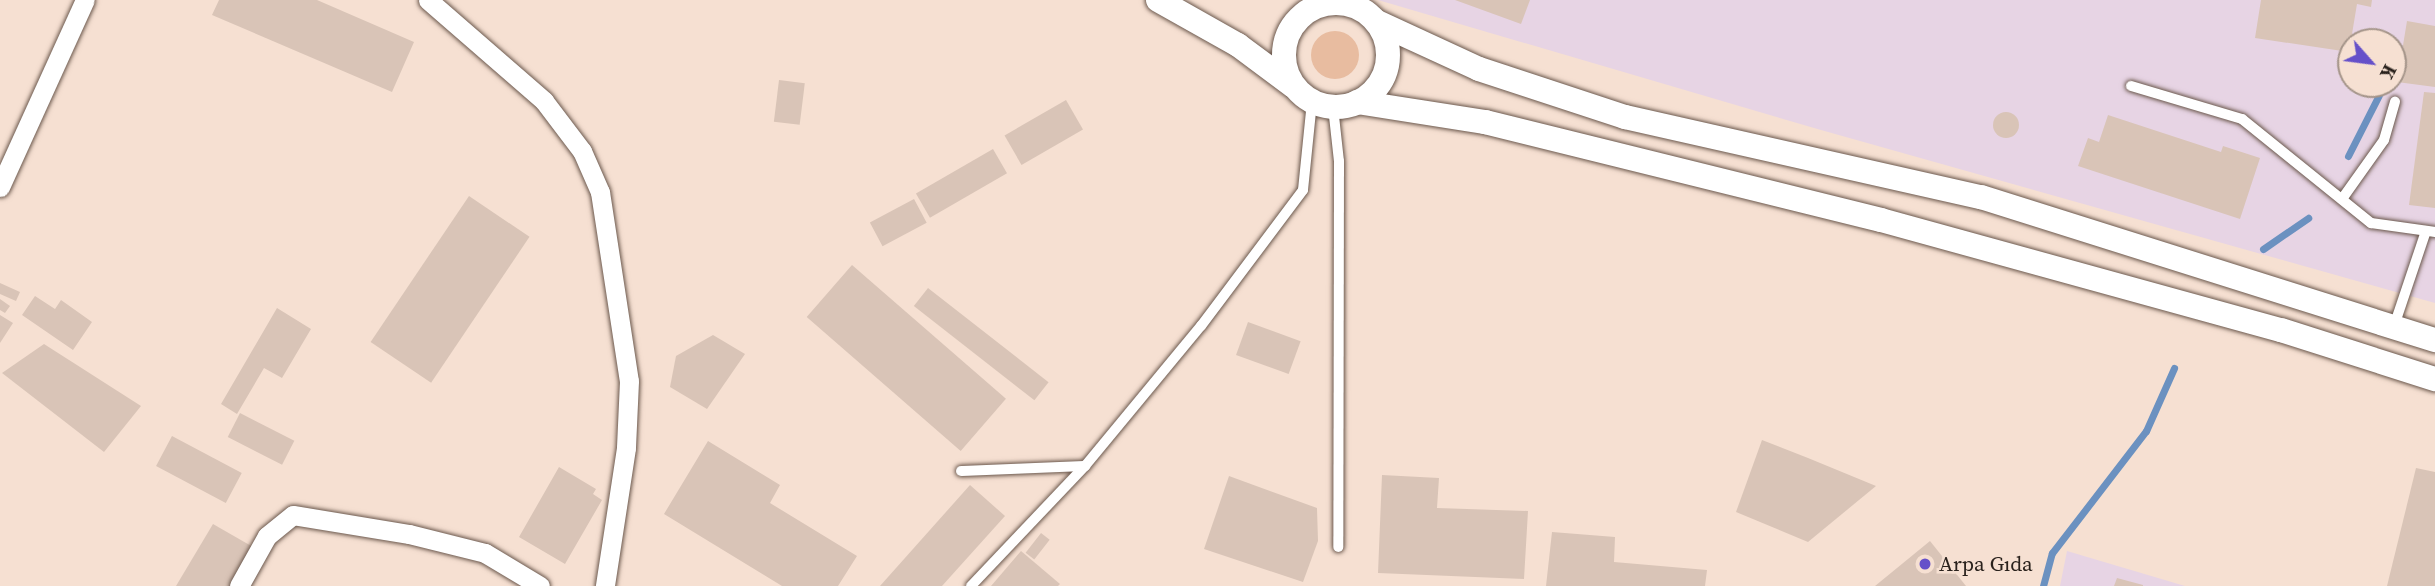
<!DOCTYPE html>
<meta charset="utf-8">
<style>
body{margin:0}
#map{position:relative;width:2435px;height:586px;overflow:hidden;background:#f6e0d2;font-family:"Source Serif 4",serif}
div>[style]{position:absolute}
.industrial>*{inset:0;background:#e7d4e4}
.green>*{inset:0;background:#e8bca0}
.round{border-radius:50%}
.stream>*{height:7px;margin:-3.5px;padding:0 3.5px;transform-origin:3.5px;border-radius:3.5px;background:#6b91c0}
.building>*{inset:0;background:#d9c4b7;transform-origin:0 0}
.roads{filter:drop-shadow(0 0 2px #6b584d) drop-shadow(0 0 2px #6b584d)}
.service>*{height:10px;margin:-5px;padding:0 5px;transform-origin:5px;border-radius:5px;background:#fff}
.minor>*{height:19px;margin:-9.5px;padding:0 9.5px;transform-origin:9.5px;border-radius:9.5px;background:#fff}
.tertiary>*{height:24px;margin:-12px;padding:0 12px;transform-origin:12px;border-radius:12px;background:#fff}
.tertiary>.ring{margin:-12px;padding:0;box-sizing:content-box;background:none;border:24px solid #fff;border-radius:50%}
.dots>*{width:19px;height:19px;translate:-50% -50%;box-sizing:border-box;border:4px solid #f6e0d2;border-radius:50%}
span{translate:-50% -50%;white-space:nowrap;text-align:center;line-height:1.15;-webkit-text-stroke:5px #f6e0d2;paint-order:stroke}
.poi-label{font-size:21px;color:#29211c}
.left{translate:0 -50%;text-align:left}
.north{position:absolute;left:2337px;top:28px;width:70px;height:70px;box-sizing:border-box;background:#f6e0d2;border:2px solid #a49489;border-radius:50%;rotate:118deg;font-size:19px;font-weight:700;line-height:28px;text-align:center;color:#29211c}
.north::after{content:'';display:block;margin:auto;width:24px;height:32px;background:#6550c9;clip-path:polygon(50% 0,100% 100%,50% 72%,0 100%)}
</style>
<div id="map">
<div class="industrial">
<div style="clip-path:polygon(evenodd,1378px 0,2435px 0,2435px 303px,1821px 130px,1378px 0,2351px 42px,2393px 42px,2393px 84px,2351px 84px,2351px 42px)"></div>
<div style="clip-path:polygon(2067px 551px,2185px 586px,2060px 586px)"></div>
</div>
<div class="green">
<div class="round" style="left:1311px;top:31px;width:48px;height:48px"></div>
</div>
<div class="stream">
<div style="left:2348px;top:156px;width:68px;rotate:-63.1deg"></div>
<div style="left:2263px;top:249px;width:55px;rotate:-34.6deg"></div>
<div style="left:2043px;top:586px;width:34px;rotate:-75deg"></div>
<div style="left:2052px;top:553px;width:154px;rotate:-52.4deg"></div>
<div style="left:2146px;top:431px;width:69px;rotate:-66deg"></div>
</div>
<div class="building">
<div style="clip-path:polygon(219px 0,317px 0,414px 42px,392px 92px,212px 15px)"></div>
<div style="clip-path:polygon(1455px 0,1530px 0,1521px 24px)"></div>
<div style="clip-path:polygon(2261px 0,2372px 0,2371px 7px,2357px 4px,2349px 52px,2255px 38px)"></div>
<div style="clip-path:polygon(2407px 21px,2435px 26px,2435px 87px,2397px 82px)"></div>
<div style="left:779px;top:80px;width:26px;height:42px;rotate:7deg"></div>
<div style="clip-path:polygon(2424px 92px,2435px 93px,2435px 208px,2409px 205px)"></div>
<div style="left:1066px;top:100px;width:34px;height:71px;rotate:60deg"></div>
<div class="round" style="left:1993px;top:112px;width:26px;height:26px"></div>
<div style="clip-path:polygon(2108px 115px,2221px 152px,2223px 146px,2260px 158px,2240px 219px,2078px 166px,2088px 138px,2099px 142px)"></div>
<div style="left:993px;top:149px;width:28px;height:89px;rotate:60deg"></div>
<div style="left:469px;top:196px;width:73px;height:176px;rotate:34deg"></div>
<div style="left:914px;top:199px;width:27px;height:50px;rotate:62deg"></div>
<div style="left:852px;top:265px;width:204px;height:69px;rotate:41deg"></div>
<div style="clip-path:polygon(0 283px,20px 292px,16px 301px,0 294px)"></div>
<div style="left:928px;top:288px;width:153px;height:23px;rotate:38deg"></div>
<div style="clip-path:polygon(35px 296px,55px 309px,61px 300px,92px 322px,73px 350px,22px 315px)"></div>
<div style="clip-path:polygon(0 299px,10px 306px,5px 313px,0 310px)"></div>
<div style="clip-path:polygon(277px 308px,311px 329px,282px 378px,264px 368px,237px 414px,221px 404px)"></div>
<div style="clip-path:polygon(0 315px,13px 323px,0 343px)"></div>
<div style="left:1248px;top:322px;width:56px;height:35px;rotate:20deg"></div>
<div style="clip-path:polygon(713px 335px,745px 354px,707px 409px,670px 387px,676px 356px)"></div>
<div style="clip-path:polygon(44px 344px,141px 406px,104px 452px,2px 373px)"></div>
<div style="left:240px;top:413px;width:61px;height:27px;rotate:27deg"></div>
<div style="left:172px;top:436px;width:79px;height:34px;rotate:28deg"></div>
<div style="clip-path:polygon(1762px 440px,1808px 458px,1876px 486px,1808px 542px,1736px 512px)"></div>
<div style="clip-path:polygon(708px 441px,780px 485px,770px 503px,857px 556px,838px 586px,782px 586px,664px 514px)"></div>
<div style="clip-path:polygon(559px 467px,596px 489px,593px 494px,602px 500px,565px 564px,519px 537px)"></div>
<div style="clip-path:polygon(2416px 468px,2435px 472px,2435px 586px,2387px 586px)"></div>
<div style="clip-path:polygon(1382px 475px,1439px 478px,1437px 508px,1528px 511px,1524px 579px,1378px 573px)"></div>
<div style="clip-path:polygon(1229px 476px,1317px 508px,1318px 541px,1303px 582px,1204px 549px)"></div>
<div style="clip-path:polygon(970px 485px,1005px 516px,942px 586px,880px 586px)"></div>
<div style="clip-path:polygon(213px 524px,253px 547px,230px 586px,176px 586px)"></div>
<div style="clip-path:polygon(1552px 532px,1615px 537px,1614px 562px,1707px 570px,1705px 586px,1546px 586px)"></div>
<div style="left:1041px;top:533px;width:11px;height:25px;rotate:38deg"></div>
<div style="clip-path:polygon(1930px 541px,1966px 586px,1875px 586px)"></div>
<div style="clip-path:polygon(1021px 551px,1060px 584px,1058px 586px,991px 586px)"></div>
<div style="clip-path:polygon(2117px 578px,2143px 585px,2143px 586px,2114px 586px)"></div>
</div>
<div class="roads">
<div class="service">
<div style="left:2131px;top:86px;width:116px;rotate:16.6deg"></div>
<div style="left:2242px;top:119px;width:166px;rotate:38.9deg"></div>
<div style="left:2371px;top:223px;width:65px;rotate:8deg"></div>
<div style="left:1333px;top:107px;width:54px;rotate:83.7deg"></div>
<div style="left:1339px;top:161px;width:386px;rotate:90.1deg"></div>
<div style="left:2342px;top:199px;width:72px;rotate:-54.6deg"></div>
<div style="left:2384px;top:140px;width:40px;rotate:-74deg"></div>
<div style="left:2394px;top:326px;width:100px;rotate:-71.4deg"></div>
<div style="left:961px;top:471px;width:124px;rotate:-2.3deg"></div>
<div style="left:1085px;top:466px;width:182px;rotate:-50.4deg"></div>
<div style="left:1201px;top:326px;width:170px;rotate:-53.1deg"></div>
<div style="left:1303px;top:190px;width:88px;rotate:-84.2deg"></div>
<div style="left:971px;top:586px;width:166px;rotate:-46.5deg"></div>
</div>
<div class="minor">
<div style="left:428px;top:0;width:154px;rotate:41deg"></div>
<div style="left:544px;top:101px;width:63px;rotate:52.8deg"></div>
<div style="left:582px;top:151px;width:45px;rotate:66.3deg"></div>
<div style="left:600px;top:192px;width:191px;rotate:81.3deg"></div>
<div style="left:629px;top:381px;width:67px;rotate:92.6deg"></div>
<div style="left:626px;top:448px;width:140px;rotate:98.7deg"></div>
<div style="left:0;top:187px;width:205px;rotate:-65.6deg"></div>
<div style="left:239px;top:586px;width:57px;rotate:-60.8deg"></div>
<div style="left:267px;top:536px;width:33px;rotate:-39deg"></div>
<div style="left:293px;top:515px;width:118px;rotate:9.3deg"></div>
<div style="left:409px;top:534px;width:78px;rotate:14deg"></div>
<div style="left:485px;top:553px;width:64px;rotate:31deg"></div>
</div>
<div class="tertiary">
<div style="left:1158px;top:0;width:92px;rotate:29.4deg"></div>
<div style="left:1238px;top:45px;width:69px;rotate:36.7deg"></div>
<div class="ring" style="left:1284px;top:3px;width:80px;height:80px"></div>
<div style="left:1377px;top:22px;width:112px;rotate:24.7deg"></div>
<div style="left:1479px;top:69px;width:154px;rotate:18.2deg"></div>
<div style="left:1625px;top:117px;width:365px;rotate:12.7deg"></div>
<div style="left:1981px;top:197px;width:476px;rotate:17.5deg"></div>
<div style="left:1357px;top:102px;width:130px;rotate:8.9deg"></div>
<div style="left:1485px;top:122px;width:408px;rotate:13.9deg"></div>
<div style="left:1881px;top:220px;width:415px;rotate:15.4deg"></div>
<div style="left:2281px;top:330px;width:162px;rotate:17.7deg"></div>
</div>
</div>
<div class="dots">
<div style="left:1925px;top:564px;background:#6550c9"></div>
</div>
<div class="poi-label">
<span class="left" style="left:1939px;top:564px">Arpa Gıda</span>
</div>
<div class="north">K</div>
</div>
